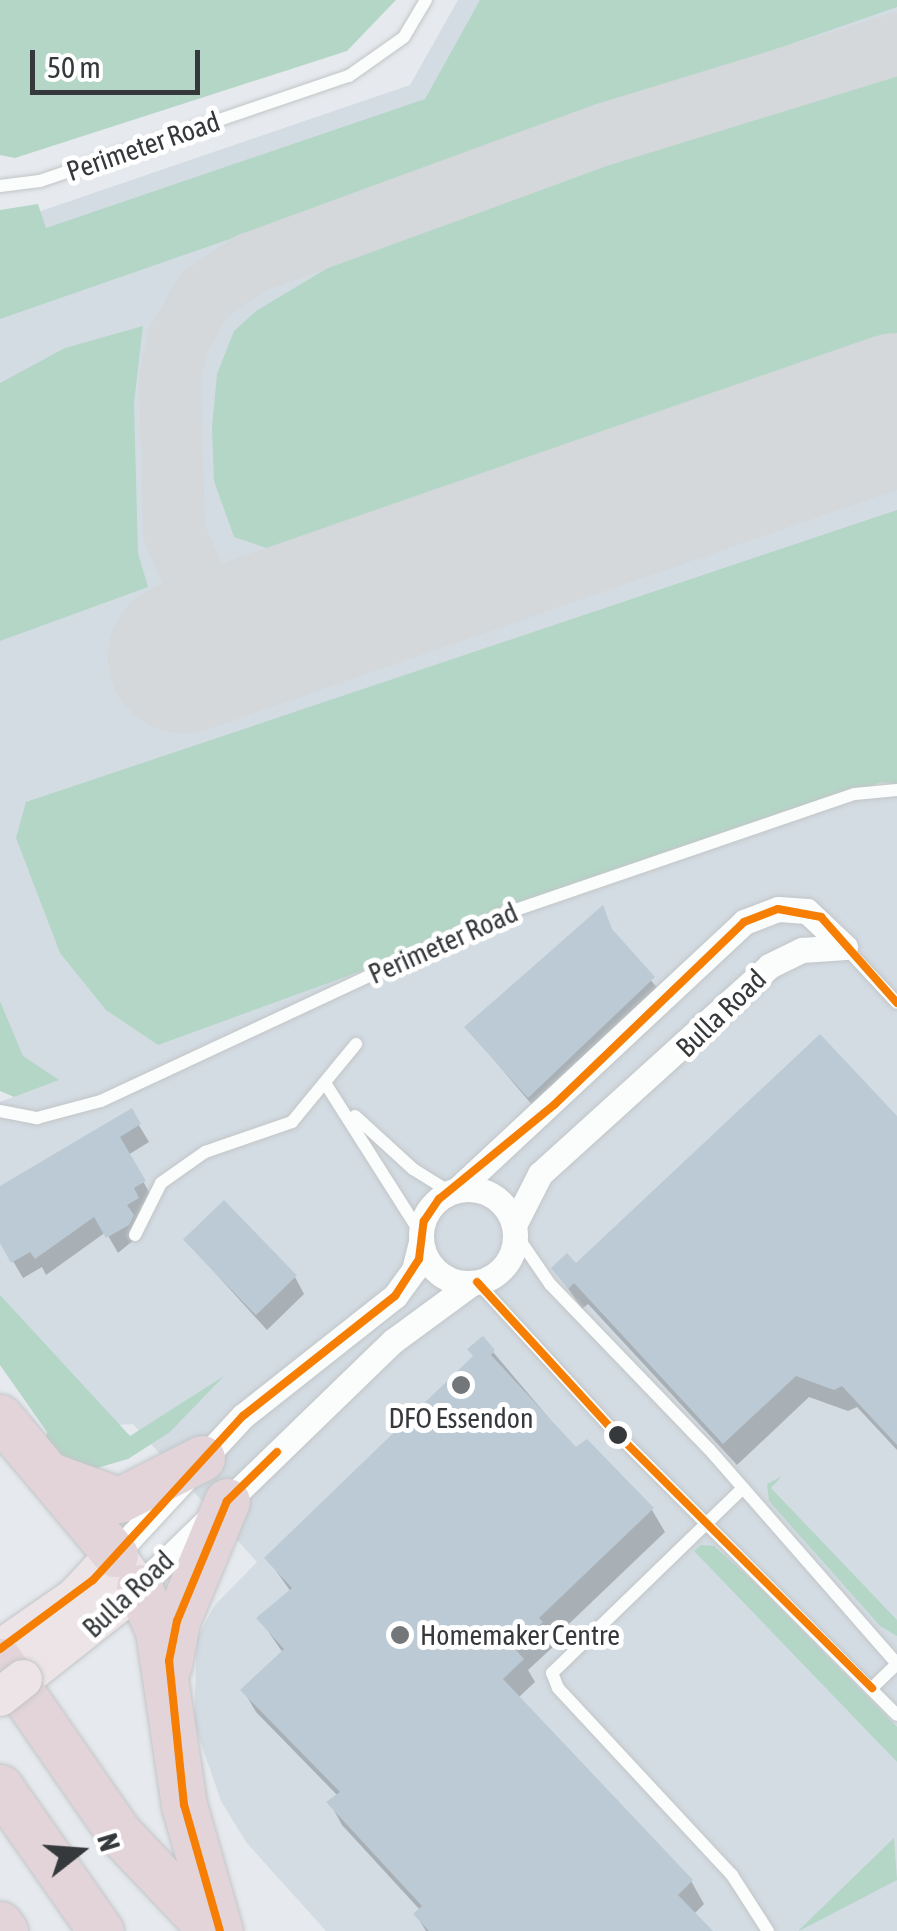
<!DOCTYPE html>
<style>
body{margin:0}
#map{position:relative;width:897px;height:1931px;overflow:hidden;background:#e6eaee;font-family:"Asap Condensed",sans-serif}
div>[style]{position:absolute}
.built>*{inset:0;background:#d3dce3}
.green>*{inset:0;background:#b4d6c7}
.shadow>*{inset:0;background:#0003}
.taxiway>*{height:62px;margin:-31px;padding:0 31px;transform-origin:31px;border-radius:31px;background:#d4d8da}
.runway>*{height:152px;margin:-76px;padding:0 76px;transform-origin:76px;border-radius:76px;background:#d4d8da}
.building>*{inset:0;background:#bbcad5;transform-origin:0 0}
.roads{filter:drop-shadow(0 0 2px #c2c5c7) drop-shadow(0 0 2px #c2c5c7)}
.service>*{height:12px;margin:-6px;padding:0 6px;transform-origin:6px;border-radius:6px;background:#fbfcfc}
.minor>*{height:25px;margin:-12.5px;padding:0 12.5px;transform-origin:12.5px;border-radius:12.5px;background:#fbfcfc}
.minor>.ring{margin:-12.5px;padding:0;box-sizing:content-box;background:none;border:25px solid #fbfcfc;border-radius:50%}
.primary>*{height:38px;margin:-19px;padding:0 19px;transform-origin:19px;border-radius:19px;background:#ece4e7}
.motorway>*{height:45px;margin:-22.5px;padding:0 22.5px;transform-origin:22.5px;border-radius:22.5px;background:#e2d4d9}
.bridges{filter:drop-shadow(0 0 2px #c3c5c6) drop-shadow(0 0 2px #c3c5c6)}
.primary-bridge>*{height:38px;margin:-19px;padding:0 19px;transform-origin:19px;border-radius:19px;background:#ece4e7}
.bus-1>*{height:8px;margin:-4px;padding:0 4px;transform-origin:4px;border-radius:4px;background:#f57e03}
.dots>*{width:28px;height:28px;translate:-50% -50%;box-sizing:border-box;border:5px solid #fff;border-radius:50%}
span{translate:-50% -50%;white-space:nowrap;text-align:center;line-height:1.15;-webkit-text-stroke:10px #fff;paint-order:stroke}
.street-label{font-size:28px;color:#36393b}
.poi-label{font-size:28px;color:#36393b}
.left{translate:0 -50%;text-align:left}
.north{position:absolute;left:30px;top:1801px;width:100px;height:100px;-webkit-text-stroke:8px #fff;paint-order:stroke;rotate:73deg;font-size:28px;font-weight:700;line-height:40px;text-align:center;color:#36393b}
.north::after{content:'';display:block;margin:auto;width:35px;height:45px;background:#36393b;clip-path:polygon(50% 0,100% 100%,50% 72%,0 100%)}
.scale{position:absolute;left:30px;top:50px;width:170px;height:45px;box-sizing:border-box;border:5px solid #36393b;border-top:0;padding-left:12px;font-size:30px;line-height:35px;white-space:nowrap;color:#36393b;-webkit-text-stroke:8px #fff;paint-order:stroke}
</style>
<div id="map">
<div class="built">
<div style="clip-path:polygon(458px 0,897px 0,897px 1931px,326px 1931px,246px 1842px,221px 1801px,194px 1723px,197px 1638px,215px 1605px,257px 1562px,133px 1424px,55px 1429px,0 1347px,0 1102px,37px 1088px,0 1084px,0 225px,410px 85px)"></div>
</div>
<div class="green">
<div style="clip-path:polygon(0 0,396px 0,347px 51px,15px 158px,0 155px)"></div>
<div style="clip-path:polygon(480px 0,897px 0,897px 7px,0 319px,0 210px,38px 204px,46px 228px,425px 99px)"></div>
<div style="clip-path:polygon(897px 76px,897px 342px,270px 549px,234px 537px,214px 481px,212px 428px,217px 374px,234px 331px,256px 311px,341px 260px,653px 149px)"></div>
<div style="clip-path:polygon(143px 326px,134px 403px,138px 553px,148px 587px,0 641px,0 383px,65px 348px)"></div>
<div style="clip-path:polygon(897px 510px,897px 784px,881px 782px,158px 1045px,106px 1010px,60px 953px,16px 838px,26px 802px)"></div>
<div style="clip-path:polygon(0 1001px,23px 1056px,59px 1080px,14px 1097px,0 1091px)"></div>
<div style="clip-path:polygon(0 1295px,130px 1436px,224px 1376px,170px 1432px,128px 1459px,90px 1470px,44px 1449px,47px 1432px,0 1365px)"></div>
<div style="clip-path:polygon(782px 1476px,771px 1488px,897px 1620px,897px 1636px,880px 1626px,769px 1501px,767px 1484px)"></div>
<div style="clip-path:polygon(701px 1545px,714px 1546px,754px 1582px,897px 1727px,897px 1762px,694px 1551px)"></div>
<div style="clip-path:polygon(894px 1838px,897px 1880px,799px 1931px,799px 1930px)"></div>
</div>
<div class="shadow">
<div style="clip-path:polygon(602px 909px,616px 938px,663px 995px,539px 1113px,467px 1028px)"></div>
<div style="clip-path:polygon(131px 1112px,149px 1142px,128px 1155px,153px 1199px,141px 1206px,147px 1215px,141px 1234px,118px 1253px,106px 1232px,46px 1275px,42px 1267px,23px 1278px,0 1239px,0 1189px)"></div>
<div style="clip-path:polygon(897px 1120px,897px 1450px,857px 1407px,848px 1411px,809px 1397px,737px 1465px,588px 1304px,582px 1309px,554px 1268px,576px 1267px)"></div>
<div style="clip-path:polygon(188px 1243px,295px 1277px,304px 1294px,267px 1330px)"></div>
<div style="clip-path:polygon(493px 1352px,576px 1450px,652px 1510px,665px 1532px,551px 1641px,554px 1646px,528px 1670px,535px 1682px,518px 1698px,691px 1881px,704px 1904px,694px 1914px,710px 1931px,426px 1931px,416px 1915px,421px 1911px,342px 1825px,330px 1803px,338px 1796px,256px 1712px,243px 1690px,283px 1653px,259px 1618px,291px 1592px,267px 1558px)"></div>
</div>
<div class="taxiway">
<div style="left:352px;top:598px;width:98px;rotate:167deg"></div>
<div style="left:257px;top:620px;width:38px;rotate:-162deg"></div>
<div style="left:221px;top:608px;width:40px;rotate:-132deg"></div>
<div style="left:194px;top:578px;width:51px;rotate:-113.1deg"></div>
<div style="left:174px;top:531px;width:154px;rotate:-91.5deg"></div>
<div style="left:170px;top:377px;width:37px;rotate:-77deg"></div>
<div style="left:178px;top:341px;width:53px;rotate:-60.5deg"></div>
<div style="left:204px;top:295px;width:55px;rotate:-34.6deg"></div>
<div style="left:249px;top:264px;width:379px;rotate:-20.1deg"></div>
<div style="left:605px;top:134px;width:306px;rotate:-17.1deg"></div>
</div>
<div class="runway">
<div style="left:184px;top:657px;width:755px;rotate:-19.18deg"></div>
</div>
<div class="building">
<div style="clip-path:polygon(603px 905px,612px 929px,655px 977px,528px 1098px,464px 1027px)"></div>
<div style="clip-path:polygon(820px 1034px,897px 1116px,897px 1445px,842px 1386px,834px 1390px,796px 1376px,723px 1444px,574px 1283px,568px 1289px,551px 1268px,567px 1253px,576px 1263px)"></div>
<div style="clip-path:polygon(132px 1108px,141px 1124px,120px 1137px,146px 1181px,134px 1188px,139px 1198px,127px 1205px,134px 1215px,129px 1225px,106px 1238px,94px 1217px,35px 1259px,30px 1252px,11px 1263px,0 1243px,0 1186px)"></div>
<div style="left:224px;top:1200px;width:105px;height:57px;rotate:46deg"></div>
<div style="clip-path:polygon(483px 1336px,495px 1350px,491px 1355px,576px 1447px,587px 1439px,654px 1508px,539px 1618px,543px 1622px,515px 1649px,524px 1659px,503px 1679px,693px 1880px,678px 1895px,713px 1931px,429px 1931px,413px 1914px,422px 1906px,326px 1802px,340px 1792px,240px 1690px,284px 1649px,256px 1618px,292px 1588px,264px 1558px,473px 1356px,467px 1349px)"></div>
</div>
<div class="roads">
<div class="service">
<div style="left:0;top:186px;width:40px;rotate:-7.1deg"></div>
<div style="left:40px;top:181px;width:326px;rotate:-18.8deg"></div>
<div style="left:349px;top:76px;width:67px;rotate:-35.3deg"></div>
<div style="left:404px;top:37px;width:43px;rotate:-59.3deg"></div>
<div style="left:845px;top:947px;width:76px;rotate:47.1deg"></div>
<div style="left:327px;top:1086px;width:175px;rotate:57.6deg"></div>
<div style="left:0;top:1111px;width:38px;rotate:11deg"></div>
<div style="left:37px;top:1118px;width:66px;rotate:-14.9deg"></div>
<div style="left:101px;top:1101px;width:435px;rotate:-25deg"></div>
<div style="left:495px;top:917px;width:380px;rotate:-18.9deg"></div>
<div style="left:855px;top:794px;width:42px;rotate:-5.4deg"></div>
<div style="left:355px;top:1116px;width:79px;rotate:42.4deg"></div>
<div style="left:413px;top:1169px;width:44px;rotate:31.9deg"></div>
<div style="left:515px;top:1233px;width:62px;rotate:55.5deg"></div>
<div style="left:550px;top:1284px;width:229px;rotate:46.1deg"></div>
<div style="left:709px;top:1449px;width:286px;rotate:48.8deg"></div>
<div style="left:135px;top:1235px;width:58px;rotate:-63.4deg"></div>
<div style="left:161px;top:1183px;width:54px;rotate:-35.2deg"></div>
<div style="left:205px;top:1152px;width:92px;rotate:-19deg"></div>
<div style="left:292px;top:1122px;width:101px;rotate:-50.6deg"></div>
<div style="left:477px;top:1282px;width:194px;rotate:47.5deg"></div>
<div style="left:608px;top:1425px;width:409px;rotate:45.1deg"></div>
<div style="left:743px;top:1488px;width:266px;rotate:135.9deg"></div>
<div style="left:552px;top:1673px;width:16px;rotate:68deg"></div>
<div style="left:558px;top:1688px;width:255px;rotate:47.1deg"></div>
<div style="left:732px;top:1875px;width:67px;rotate:57.3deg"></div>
<div style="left:872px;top:1688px;width:35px;rotate:-44deg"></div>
</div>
<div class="minor">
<div class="ring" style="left:421px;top:1189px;width:69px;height:69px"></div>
<div style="left:457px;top:1190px;width:393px;rotate:-43deg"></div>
<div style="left:744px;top:922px;width:36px;rotate:-21deg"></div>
<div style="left:778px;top:909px;width:29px;rotate:4deg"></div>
<div style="left:807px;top:911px;width:52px;rotate:43.5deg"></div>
<div style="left:514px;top:1225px;width:57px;rotate:-63deg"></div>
<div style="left:540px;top:1174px;width:309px;rotate:-42.2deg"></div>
<div style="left:769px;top:966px;width:37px;rotate:-26deg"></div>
<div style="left:802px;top:950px;width:43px;rotate:-4deg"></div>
<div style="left:115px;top:1554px;width:188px;rotate:-47.2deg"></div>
<div style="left:243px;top:1416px;width:194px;rotate:-38.3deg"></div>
<div style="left:395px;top:1296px;width:32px;rotate:-54deg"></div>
<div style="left:414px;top:1270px;width:29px;rotate:-76deg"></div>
<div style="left:139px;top:1587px;width:354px;rotate:-44.1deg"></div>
<div style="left:393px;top:1341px;width:98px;rotate:-36.3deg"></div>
</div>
<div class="primary">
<div style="left:0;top:1649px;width:91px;rotate:-34.7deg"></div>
<div style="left:75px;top:1597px;width:59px;rotate:-47.1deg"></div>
<div style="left:115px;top:1554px;width:41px;rotate:54deg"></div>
<div style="left:139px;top:1587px;width:148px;rotate:141.6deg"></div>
</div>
<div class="motorway">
<div style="left:0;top:1417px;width:179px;rotate:50deg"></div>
<div style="left:50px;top:1475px;width:73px;rotate:19.9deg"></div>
<div style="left:119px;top:1500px;width:93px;rotate:-26.8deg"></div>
<div style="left:139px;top:1587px;width:48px;rotate:66.6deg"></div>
<div style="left:158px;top:1631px;width:176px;rotate:81.5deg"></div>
<div style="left:184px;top:1805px;width:131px;rotate:74.1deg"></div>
<div style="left:0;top:1661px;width:211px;rotate:55.3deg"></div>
<div style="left:120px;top:1834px;width:134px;rotate:46.5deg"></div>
<div style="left:169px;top:1665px;width:45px;rotate:-79.7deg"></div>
<div style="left:177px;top:1621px;width:130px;rotate:-67.4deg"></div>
<div style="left:0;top:1787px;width:176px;rotate:55deg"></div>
<div style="left:0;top:1924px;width:9px;rotate:54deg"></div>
</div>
</div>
<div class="bridges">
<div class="primary-bridge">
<div style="left:0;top:1697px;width:29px;rotate:-38deg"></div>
</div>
</div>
<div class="bus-1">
<div style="left:477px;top:1282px;width:194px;rotate:47.5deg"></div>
<div style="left:608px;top:1425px;width:373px;rotate:44.9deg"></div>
<div style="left:0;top:1649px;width:116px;rotate:-36.6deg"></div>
<div style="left:93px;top:1580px;width:222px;rotate:-47.6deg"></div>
<div style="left:243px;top:1416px;width:194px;rotate:-38.3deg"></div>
<div style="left:395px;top:1296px;width:44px;rotate:-57deg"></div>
<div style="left:419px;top:1259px;width:38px;rotate:-83deg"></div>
<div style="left:424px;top:1221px;width:27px;rotate:-56deg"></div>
<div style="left:439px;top:1199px;width:149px;rotate:-39.3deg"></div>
<div style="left:554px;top:1105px;width:264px;rotate:-43.9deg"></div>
<div style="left:744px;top:922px;width:36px;rotate:-21deg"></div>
<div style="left:778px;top:909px;width:44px;rotate:10.5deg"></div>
<div style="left:821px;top:917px;width:115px;rotate:48.5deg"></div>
<div style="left:220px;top:1931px;width:131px;rotate:-105.9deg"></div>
<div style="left:184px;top:1805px;width:145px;rotate:-95.9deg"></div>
<div style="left:169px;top:1661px;width:41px;rotate:-78.7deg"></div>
<div style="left:177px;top:1621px;width:130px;rotate:-67.4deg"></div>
<div style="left:227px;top:1501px;width:70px;rotate:-44.4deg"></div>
</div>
<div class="dots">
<div style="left:461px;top:1385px;background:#74777a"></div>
<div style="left:618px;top:1435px;background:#36393b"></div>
<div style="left:400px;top:1635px;background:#74777a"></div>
</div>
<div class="street-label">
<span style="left:143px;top:146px;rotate:-19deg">Perimeter Road</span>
<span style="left:443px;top:943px;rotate:-24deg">Perimeter Road</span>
<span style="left:721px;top:1013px;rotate:-44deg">Bulla Road</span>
<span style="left:128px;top:1594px;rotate:-43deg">Bulla Road</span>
</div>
<div class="poi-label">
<span style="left:461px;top:1418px">DFO Essendon</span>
<span class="left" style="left:420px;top:1635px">Homemaker Centre</span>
</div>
<div class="north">N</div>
<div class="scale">50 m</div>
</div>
